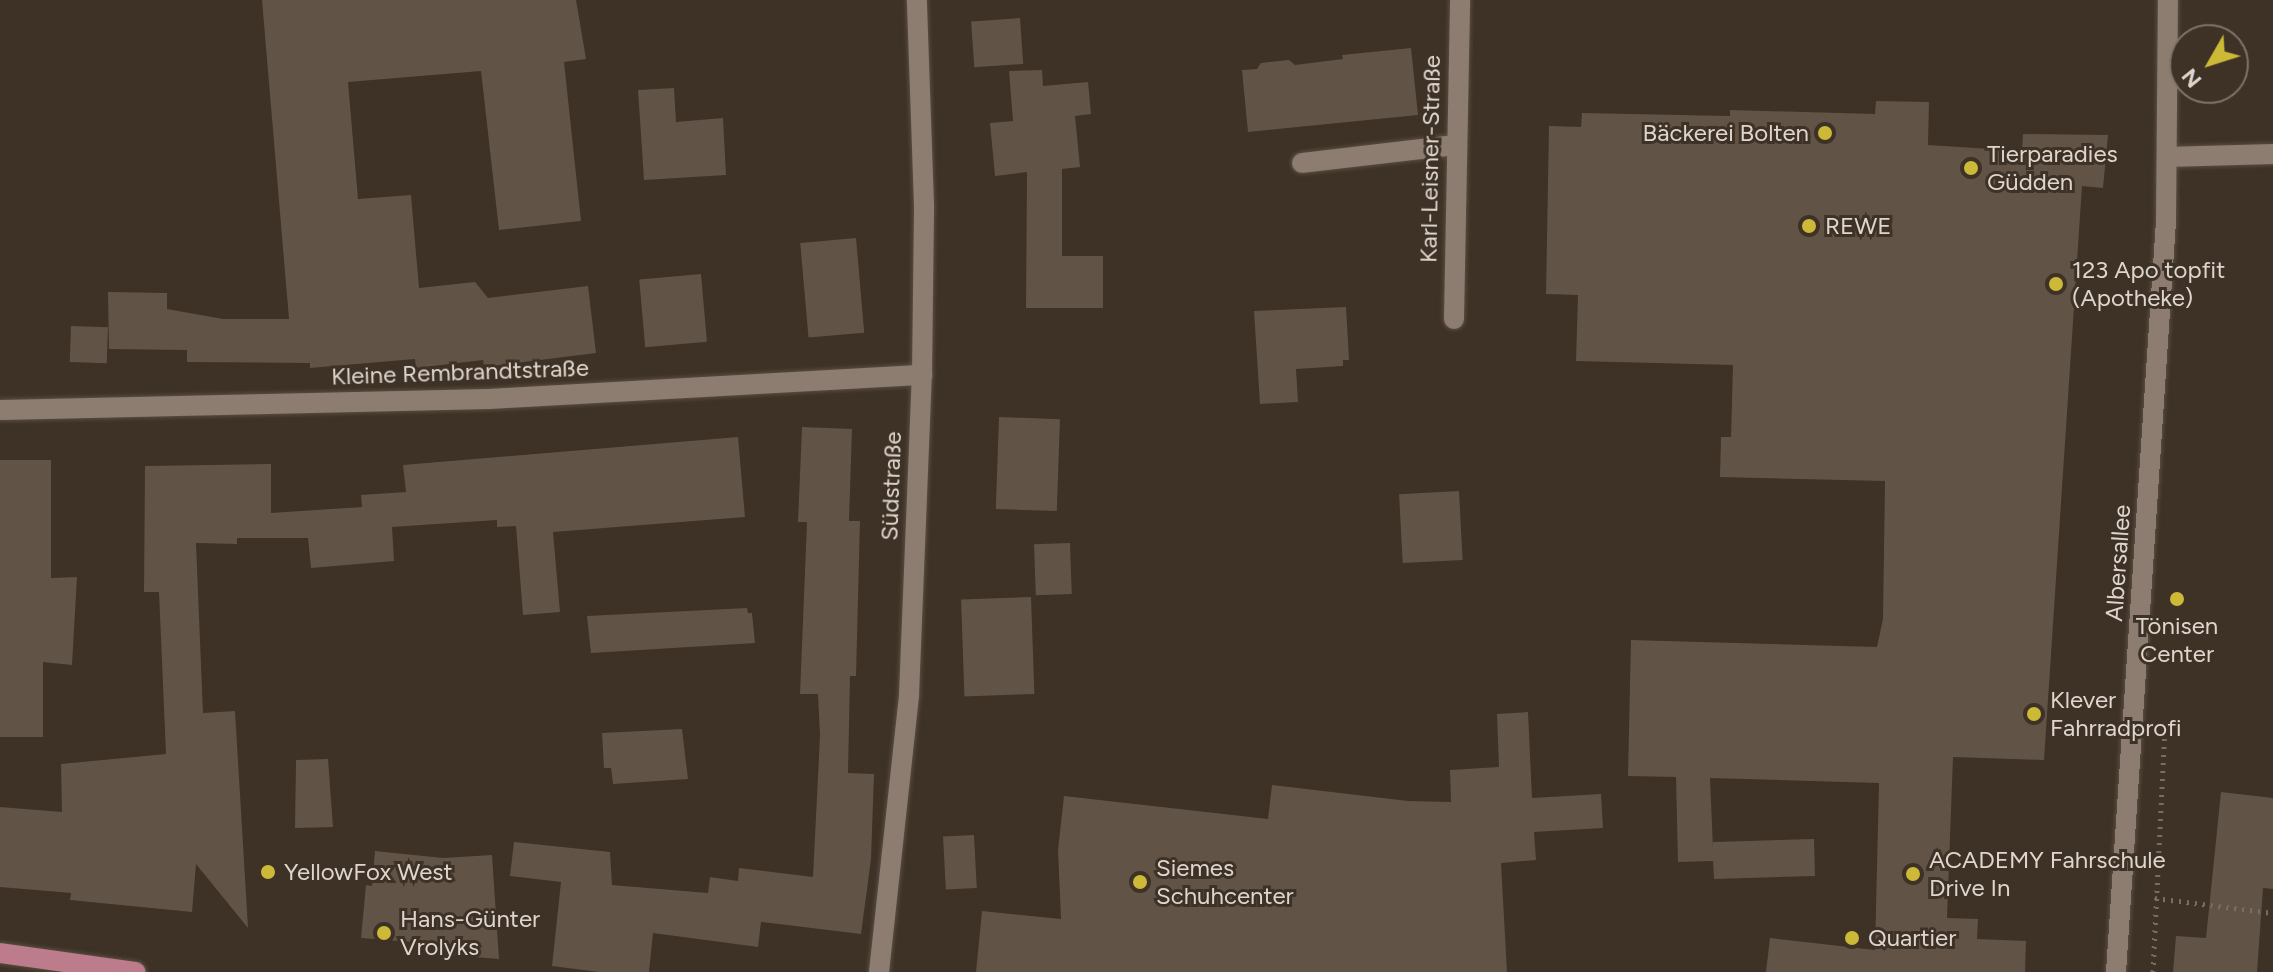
<!DOCTYPE html>
<meta charset="utf-8">
<style>
body{margin:0}
#map{position:relative;width:2273px;height:972px;overflow:hidden;background:#3e3125;font-family:Figtree,sans-serif}
div>[style]{position:absolute}
.building>*{inset:0;background:#615446;transform-origin:0 0}
.path>*{height:5px;margin-top:-2.5px;transform-origin:0;background:repeating-linear-gradient(90deg,#786d62 0 2px,transparent 0 8px)}
.roads{filter:drop-shadow(0 0 2px #594e44) drop-shadow(0 0 2px #594e44)}
.minor>*{height:20px;margin:-10px;padding:0 10px;transform-origin:10px;border-radius:10px;background:#8d7d70}
.major>*{height:20px;margin:-10px;padding:0 10px;transform-origin:10px;border-radius:10px;background:#bc7c8c}
.dots>*{width:22px;height:22px;translate:-50% -50%;box-sizing:border-box;border:4px solid #3e3125;border-radius:50%}
span{translate:-50% -50%;white-space:nowrap;text-align:center;line-height:1.15;-webkit-text-stroke:6px #3e3125;paint-order:stroke}
.poi-label{font-size:24px;color:#ded6ce}
.right{translate:-100% -50%;text-align:right}
.left{translate:0 -50%;text-align:left}
.street-label{font-size:24px;color:#ded6ce}
.north{position:absolute;left:2169px;top:24px;width:80px;height:80px;box-sizing:border-box;background:#3e3125;border:2px solid #7e7369;border-radius:50%;rotate:231deg;font-size:22px;font-weight:700;line-height:32px;text-align:center;color:#ded6ce}
.north::after{content:'';display:block;margin:auto;width:28px;height:36px;background:#cdb938;clip-path:polygon(50% 0,100% 100%,50% 72%,0 100%)}
</style>
<div id="map">
<div class="building">
<div style="clip-path:polygon(262px 0,576px 0,586px 59px,564px 62px,581px 221px,499px 230px,481px 71px,348px 82px,358px 199px,411px 195px,419px 288px,475px 282px,488px 298px,588px 286px,596px 353px,484px 367px,483px 360px,416px 368px,415px 359px,310px 368px,310px 363px,187px 362px,187px 350px,109px 349px,108px 292px,167px 293px,167px 309px,223px 319px,289px 319px)"></div>
<div style="left:1020px;top:18px;width:46px;height:49px;rotate:86deg"></div>
<div style="clip-path:polygon(1411px 48px,1418px 115px,1248px 132px,1242px 70px,1257px 69px,1261px 63px,1289px 60px,1295px 65px,1343px 59px,1342px 55px)"></div>
<div style="clip-path:polygon(1042px 70px,1043px 86px,1088px 82px,1091px 114px,1075px 116px,1080px 167px,1062px 169px,1062px 256px,1103px 256px,1103px 308px,1026px 308px,1027px 172px,995px 176px,990px 123px,1013px 121px,1009px 71px)"></div>
<div style="clip-path:polygon(674px 88px,676px 122px,723px 118px,726px 175px,644px 180px,638px 90px)"></div>
<div style="clip-path:polygon(1876px 101px,1929px 102px,1928px 145px,2022px 151px,2023px 134px,2108px 135px,2103px 188px,2082px 186px,2044px 760px,1953px 757px,1947px 918px,1978px 919px,1977px 939px,2026px 941px,2025px 972px,1766px 972px,1770px 938px,1875px 950px,1879px 783px,1710px 778px,1713px 849px,1713px 842px,1814px 839px,1815px 876px,1714px 879px,1713px 861px,1678px 862px,1676px 777px,1628px 776px,1631px 640px,1877px 647px,1883px 619px,1885px 481px,1720px 477px,1721px 437px,1731px 437px,1733px 365px,1576px 361px,1578px 295px,1546px 294px,1549px 126px,1581px 127px,1582px 113px,1730px 116px,1730px 110px,1875px 114px)"></div>
<div style="left:856px;top:238px;width:95px;height:56px;rotate:85deg"></div>
<div style="left:701px;top:274px;width:68px;height:62px;rotate:85deg"></div>
<div style="clip-path:polygon(1346px 307px,1349px 360px,1343px 360px,1343px 366px,1296px 369px,1298px 402px,1260px 404px,1254px 311px)"></div>
<div style="left:71px;top:326px;width:37px;height:36px;rotate:2deg"></div>
<div style="left:999px;top:417px;width:61px;height:92px;rotate:2deg"></div>
<div style="clip-path:polygon(802px 427px,852px 429px,849px 521px,860px 521px,856px 676px,850px 676px,848px 773px,874px 774px,871px 859px,861px 934px,761px 922px,758px 947px,653px 933px,649px 972px,599px 972px,552px 966px,561px 882px,510px 876px,514px 842px,610px 852px,612px 885px,708px 893px,710px 877px,738px 881px,739px 868px,813px 877px,820px 735px,818px 694px,800px 694px,807px 522px,798px 522px)"></div>
<div style="clip-path:polygon(738px 437px,745px 517px,553px 532px,560px 612px,523px 615px,516px 526px,497px 527px,497px 520px,392px 527px,394px 561px,311px 568px,308px 538px,237px 538px,237px 544px,196px 543px,203px 713px,235px 711px,248px 928px,196px 864px,192px 912px,70px 900px,71px 893px,0 887px,0 807px,62px 812px,61px 764px,166px 754px,159px 592px,144px 592px,145px 466px,271px 464px,271px 513px,362px 507px,361px 495px,406px 492px,403px 465px)"></div>
<div style="clip-path:polygon(0 460px,51px 460px,51px 578px,77px 577px,72px 665px,43px 662px,43px 737px,0 737px)"></div>
<div style="left:1459px;top:491px;width:69px;height:60px;rotate:87deg"></div>
<div style="left:1070px;top:543px;width:51px;height:36px;rotate:88deg"></div>
<div style="left:1031px;top:597px;width:97px;height:70px;rotate:88deg"></div>
<div style="clip-path:polygon(747px 608px,748px 613px,752px 613px,755px 643px,591px 653px,587px 616px)"></div>
<div style="clip-path:polygon(1528px 712px,1532px 798px,1601px 794px,1603px 828px,1534px 832px,1536px 860px,1501px 863px,1507px 972px,976px 972px,982px 911px,1061px 919px,1058px 850px,1064px 796px,1268px 819px,1272px 785px,1408px 801px,1451px 802px,1450px 770px,1499px 767px,1497px 714px)"></div>
<div style="clip-path:polygon(682px 729px,688px 779px,613px 784px,611px 768px,604px 768px,602px 733px)"></div>
<div style="clip-path:polygon(328px 759px,333px 827px,295px 828px,296px 760px)"></div>
<div style="clip-path:polygon(2221px 792px,2273px 798px,2273px 889px,2263px 888px,2257px 972px,2173px 972px,2176px 936px,2206px 938px)"></div>
<div style="left:974px;top:835px;width:53px;height:31px;rotate:87deg"></div>
<div style="clip-path:polygon(375px 851px,443px 858px,492px 855px,499px 959px,450px 955px,451px 945px,361px 938px,366px 885px,372px 886px)"></div>
</div>
<div class="path">
<div style="left:2155px;top:898px;width:119px;rotate:7.2deg"></div>
<div style="left:2153px;top:972px;width:243px;rotate:-87.2deg"></div>
</div>
<div class="roads">
<div class="minor">
<div style="left:2167px;top:157px;width:106px;rotate:-1.6deg"></div>
<div style="left:1302px;top:163px;width:155px;rotate:-6.7deg"></div>
<div style="left:1454px;top:319px;width:319px;rotate:-88.9deg"></div>
<div style="left:0;top:410px;width:490px;rotate:-1.3deg"></div>
<div style="left:490px;top:399px;width:433px;rotate:-3.2deg"></div>
<div style="left:879px;top:972px;width:279px;rotate:-83.8deg"></div>
<div style="left:909px;top:695px;width:320px;rotate:-87.7deg"></div>
<div style="left:922px;top:375px;width:170px;rotate:-89.3deg"></div>
<div style="left:924px;top:205px;width:205px;rotate:-92deg"></div>
<div style="left:2116px;top:972px;width:753px;rotate:-86.19deg"></div>
<div style="left:2166px;top:221px;width:221px;rotate:-89.5deg"></div>
</div>
<div class="major">
<div style="left:0;top:953px;width:137px;rotate:8deg"></div>
</div>
</div>
<div class="dots">
<div style="left:1825px;top:133px;background:#cdb938"></div>
<div style="left:1971px;top:168px;background:#cdb938"></div>
<div style="left:1809px;top:226px;background:#cdb938"></div>
<div style="left:2056px;top:284px;background:#cdb938"></div>
<div style="left:2177px;top:599px;background:#cdb938"></div>
<div style="left:2034px;top:714px;background:#cdb938"></div>
<div style="left:268px;top:872px;background:#cdb938"></div>
<div style="left:1913px;top:874px;background:#cdb938"></div>
<div style="left:1140px;top:882px;background:#cdb938"></div>
<div style="left:384px;top:933px;background:#cdb938"></div>
<div style="left:1852px;top:938px;background:#cdb938"></div>
</div>
<div class="poi-label">
<span class="right" style="left:1809px;top:133px">Bäckerei Bolten</span>
<span class="left" style="left:1987px;top:168px">Tierparadies<br>Güdden</span>
<span class="left" style="left:1825px;top:226px">REWE</span>
<span class="left" style="left:2072px;top:284px">123 Apo topfit<br>(Apotheke)</span>
<span style="left:2177px;top:640px">Tönisen<br>Center</span>
<span class="left" style="left:2050px;top:714px">Klever<br>Fahrradprofi</span>
<span class="left" style="left:1929px;top:874px">ACADEMY Fahrschule<br>Drive In</span>
<span class="left" style="left:1156px;top:882px">Siemes<br>Schuhcenter</span>
<span class="left" style="left:284px;top:872px">YellowFox West</span>
<span class="left" style="left:400px;top:933px">Hans-Günter<br>Vrolyks</span>
<span class="left" style="left:1868px;top:938px">Quartier</span>
</div>
<div class="street-label">
<span style="left:1430px;top:159px;rotate:-89deg">Karl-Leisner-Straße</span>
<span style="left:460px;top:372px;rotate:-2deg">Kleine Rembrandtstraße</span>
<span style="left:891px;top:486px;rotate:-88deg">Südstraße</span>
<span style="left:2118px;top:563px;rotate:-86deg">Albersallee</span>
</div>
<div class="north">N</div>
</div>
